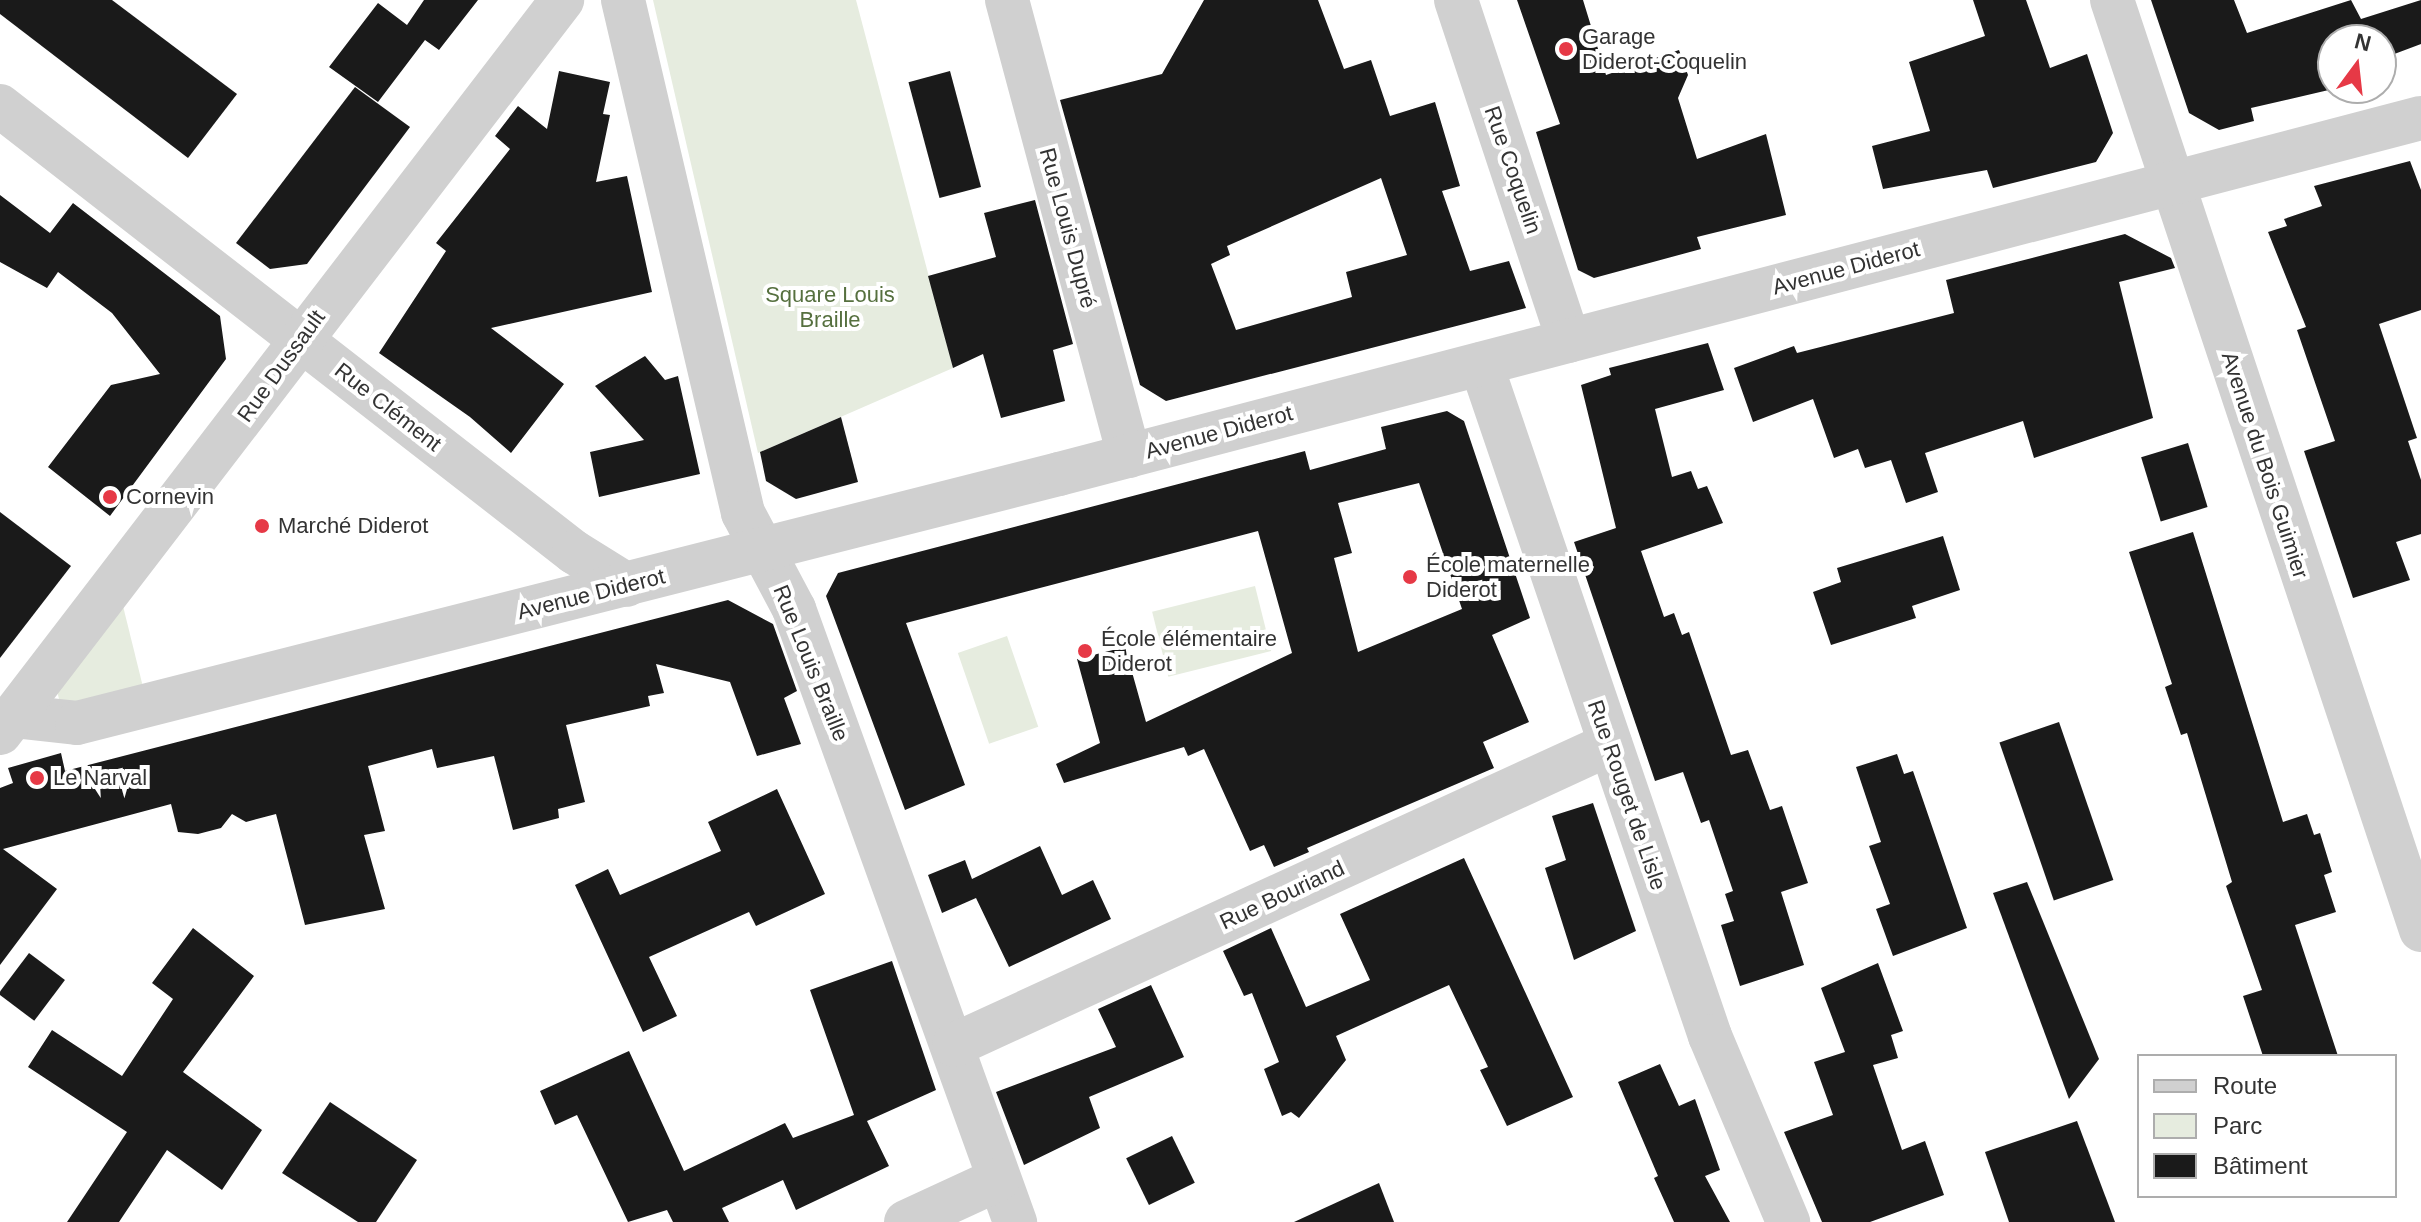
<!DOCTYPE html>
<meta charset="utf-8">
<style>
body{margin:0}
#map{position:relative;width:2421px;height:1222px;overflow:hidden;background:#fff;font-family:Helvetica,sans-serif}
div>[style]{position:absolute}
.green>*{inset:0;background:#e6ecdf;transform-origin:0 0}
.building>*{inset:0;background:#1a1a1a;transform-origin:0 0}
.minor>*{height:44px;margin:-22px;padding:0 22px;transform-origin:22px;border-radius:22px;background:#d0d0d0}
.dots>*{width:22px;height:22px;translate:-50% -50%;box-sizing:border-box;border:4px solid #fff;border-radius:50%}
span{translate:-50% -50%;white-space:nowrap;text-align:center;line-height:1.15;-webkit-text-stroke:8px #fff;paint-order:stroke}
.poi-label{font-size:22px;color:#333}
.left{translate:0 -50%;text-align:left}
.street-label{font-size:22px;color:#333}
.park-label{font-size:22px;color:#56703f}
.legend{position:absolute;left:2137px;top:1054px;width:260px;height:144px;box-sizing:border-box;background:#fff;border:2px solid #adadad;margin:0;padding:10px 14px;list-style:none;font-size:24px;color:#333}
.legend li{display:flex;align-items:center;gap:16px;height:40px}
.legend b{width:40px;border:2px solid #adadad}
.north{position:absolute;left:2317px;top:24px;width:80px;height:80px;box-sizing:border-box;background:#fff;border:2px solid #adadad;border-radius:50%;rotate:15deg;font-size:22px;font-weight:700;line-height:32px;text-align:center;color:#333}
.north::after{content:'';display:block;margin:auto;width:28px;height:36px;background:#e63946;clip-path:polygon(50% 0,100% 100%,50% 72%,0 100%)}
</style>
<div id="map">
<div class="green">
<div style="clip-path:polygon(653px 0,856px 0,953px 368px,758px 453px)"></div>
<div style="left:1255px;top:586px;width:67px;height:106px;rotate:76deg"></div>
<div style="clip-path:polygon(122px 602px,143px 687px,70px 705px,59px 699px,57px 691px)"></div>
<div style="left:1007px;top:636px;width:96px;height:52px;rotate:71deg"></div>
</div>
<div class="building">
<div style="clip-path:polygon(0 0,112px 0,237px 94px,188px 158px,0 14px)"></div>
<div style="clip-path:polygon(424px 0,478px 0,439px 50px,425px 40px,378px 102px,329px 67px,378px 3px,407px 25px)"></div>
<div style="clip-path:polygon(evenodd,1204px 0,1318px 0,1344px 69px,1371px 60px,1390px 116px,1435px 102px,1460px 186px,1442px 191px,1470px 271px,1509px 261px,1526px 308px,1166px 401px,1140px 385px,1060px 100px,1162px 74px,1204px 0,1381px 178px,1407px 255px,1346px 272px,1352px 297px,1236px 330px,1211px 264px,1230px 255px,1227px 246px,1381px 178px)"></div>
<div style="clip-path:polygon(1517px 0,1583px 0,1606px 75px,1679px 50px,1688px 75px,1678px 98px,1697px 159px,1766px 134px,1786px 215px,1697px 237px,1701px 249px,1594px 278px,1578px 270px,1536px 132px,1560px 124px)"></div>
<div style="clip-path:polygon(1973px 0,2026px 0,2050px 68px,2087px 54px,2113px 133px,2096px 162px,1993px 188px,1987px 170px,1883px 189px,1872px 146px,1930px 131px,1909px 62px,1985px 36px)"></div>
<div style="clip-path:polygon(2151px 0,2234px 0,2247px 33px,2351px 0,2361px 19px,2421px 0,2421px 44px,2381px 59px,2381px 40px,2333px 40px,2333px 89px,2251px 108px,2254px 121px,2219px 130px,2189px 113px)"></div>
<div style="clip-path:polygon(559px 71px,610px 82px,603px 114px,610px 115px,596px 182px,627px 176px,652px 292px,491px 328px,564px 384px,511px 453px,470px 417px,379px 353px,446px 251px,436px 243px,510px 149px,495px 136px,518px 106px,547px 129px)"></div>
<div style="left:950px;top:71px;width:120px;height:43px;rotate:75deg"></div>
<div style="clip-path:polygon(355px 87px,410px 127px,307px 264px,270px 269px,236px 243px)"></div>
<div style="clip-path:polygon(2410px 161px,2421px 190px,2421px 310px,2379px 324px,2417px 438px,2408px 441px,2421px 480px,2421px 534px,2396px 542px,2410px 580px,2353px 598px,2304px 451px,2335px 441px,2297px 330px,2306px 327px,2268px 232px,2287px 226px,2284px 219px,2322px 206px,2314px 186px)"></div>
<div style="clip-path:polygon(0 195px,50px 233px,73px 203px,220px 316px,226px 359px,110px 516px,48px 467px,111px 385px,160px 374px,112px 313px,58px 272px,47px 288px,0 262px)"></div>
<div style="clip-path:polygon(1035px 200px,1073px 344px,1053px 350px,1065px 401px,1001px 418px,983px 354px,953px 368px,928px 276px,996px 257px,984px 213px)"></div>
<div style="clip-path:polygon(2125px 234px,2171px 258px,2175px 268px,2119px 282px,2153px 418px,2034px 458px,2023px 421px,1925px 453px,1938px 492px,1906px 503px,1891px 460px,1865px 468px,1858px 449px,1834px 458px,1813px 399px,1753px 422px,1734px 368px,1794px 346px,1797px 353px,1954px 313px,1946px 280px)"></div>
<div style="clip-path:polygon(1708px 343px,1724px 390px,1655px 409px,1672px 477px,1691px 471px,1698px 489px,1707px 486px,1723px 523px,1641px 551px,1664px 617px,1674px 613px,1682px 635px,1689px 632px,1731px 755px,1748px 750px,1770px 810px,1782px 806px,1808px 883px,1781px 892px,1804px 965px,1740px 986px,1721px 925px,1734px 921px,1725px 894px,1733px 891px,1709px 820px,1701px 823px,1683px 772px,1655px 781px,1574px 542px,1616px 528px,1581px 385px,1611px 375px,1609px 368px)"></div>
<div style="clip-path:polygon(645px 356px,665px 380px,678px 376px,700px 474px,599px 497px,590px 452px,644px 440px,595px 386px)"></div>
<div style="clip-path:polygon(evenodd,1447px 411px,1464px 421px,1530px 618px,1492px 635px,1529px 722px,1483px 742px,1494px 768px,1307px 848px,1309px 852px,1274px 867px,1264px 845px,1250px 851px,1204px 749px,1188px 756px,1184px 747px,1064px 783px,1056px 764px,1100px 743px,1077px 659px,1125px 647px,1146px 722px,1292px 653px,1258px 531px,906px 623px,965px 785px,905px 810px,826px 596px,838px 573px,1305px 451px,1310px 470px,1386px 449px,1381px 427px,1447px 411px,1419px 483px,1462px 609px,1358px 652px,1334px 558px,1352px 553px,1338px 503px,1419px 483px)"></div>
<div style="clip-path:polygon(841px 417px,858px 482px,796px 499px,766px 481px,760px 452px)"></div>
<div style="left:2188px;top:443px;width:67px;height:49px;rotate:73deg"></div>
<div style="clip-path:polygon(0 512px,71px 566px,0 658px)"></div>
<div style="clip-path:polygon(2193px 532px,2283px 822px,2307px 814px,2314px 835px,2320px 833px,2332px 872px,2324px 875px,2336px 912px,2295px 925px,2338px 1056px,2263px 1056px,2243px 996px,2262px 990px,2226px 886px,2232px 882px,2187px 733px,2181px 735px,2165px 687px,2172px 684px,2129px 552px)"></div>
<div style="clip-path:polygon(1943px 536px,1960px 590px,1912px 606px,1916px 618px,1831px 645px,1813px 592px,1841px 582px,1837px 568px)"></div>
<div style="clip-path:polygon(728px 600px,773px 624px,797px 691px,784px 698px,801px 744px,757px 756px,730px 682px,656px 664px,664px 693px,648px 696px,650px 706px,566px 725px,585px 802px,558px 809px,559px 818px,513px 830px,494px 756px,437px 768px,432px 749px,368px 766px,385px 831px,364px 835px,385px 909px,305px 925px,276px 814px,246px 822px,232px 814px,221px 828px,198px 834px,178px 832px,171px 804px,3px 849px,57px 889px,0 965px,0 788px,13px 783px,8px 768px,61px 753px,65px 771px)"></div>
<div style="left:2059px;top:722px;width:167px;height:63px;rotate:71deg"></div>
<div style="clip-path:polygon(1897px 754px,1904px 774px,1913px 771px,1967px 928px,1893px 956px,1876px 909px,1890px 904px,1869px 846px,1881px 842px,1856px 767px)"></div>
<div style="clip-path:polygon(777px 789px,825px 894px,756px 926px,749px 912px,649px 957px,677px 1016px,643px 1032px,575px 885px,608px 869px,620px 895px,721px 851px,708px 822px)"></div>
<div style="clip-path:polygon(1593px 803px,1636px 931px,1574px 960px,1545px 868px,1566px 860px,1552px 816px)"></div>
<div style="clip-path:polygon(1040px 846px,1062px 895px,1093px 880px,1111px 919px,1009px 967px,976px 898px,942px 913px,928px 875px,965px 860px,972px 879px)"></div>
<div style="clip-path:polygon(1464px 858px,1573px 1097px,1507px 1126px,1480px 1070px,1488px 1067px,1449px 985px,1336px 1036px,1346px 1060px,1299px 1118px,1291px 1112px,1282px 1116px,1264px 1069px,1279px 1062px,1252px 993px,1244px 996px,1223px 951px,1271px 928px,1306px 1007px,1370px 980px,1340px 914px)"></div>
<div style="clip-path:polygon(2027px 882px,2099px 1059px,2069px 1099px,1993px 893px)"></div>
<div style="clip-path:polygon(193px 928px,254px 976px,183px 1072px,262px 1130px,222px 1190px,167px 1150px,119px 1222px,67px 1222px,127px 1132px,28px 1067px,52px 1030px,122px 1076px,173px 999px,152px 983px)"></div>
<div style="left:29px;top:953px;width:45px;height:51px;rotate:37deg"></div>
<div style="clip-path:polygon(892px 961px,936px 1090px,867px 1121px,889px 1166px,796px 1210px,783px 1180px,722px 1208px,729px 1222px,673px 1222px,667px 1210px,628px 1222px,577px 1115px,555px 1125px,540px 1091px,629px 1051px,684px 1171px,785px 1123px,793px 1138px,854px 1115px,810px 990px)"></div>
<div style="clip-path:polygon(1878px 963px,1903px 1031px,1891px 1035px,1898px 1058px,1873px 1065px,1902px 1150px,1925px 1141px,1944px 1195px,1870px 1222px,1822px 1222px,1784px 1132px,1833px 1115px,1814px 1062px,1845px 1052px,1821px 988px)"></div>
<div style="clip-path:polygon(1151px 985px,1184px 1057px,1089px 1097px,1100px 1128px,1024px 1165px,996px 1092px,1116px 1047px,1098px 1009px)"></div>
<div style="clip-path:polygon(1660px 1064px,1679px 1106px,1695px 1099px,1720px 1170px,1705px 1176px,1730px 1222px,1674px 1222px,1654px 1178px,1658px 1176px,1618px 1082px)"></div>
<div style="clip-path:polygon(330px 1102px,417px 1160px,376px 1222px,358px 1222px,282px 1173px)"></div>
<div style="clip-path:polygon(2077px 1121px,2115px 1222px,2009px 1222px,1985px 1152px)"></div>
<div style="left:1172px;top:1136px;width:52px;height:51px;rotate:64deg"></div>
<div style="clip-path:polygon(1379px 1183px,1394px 1222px,1294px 1222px)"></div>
</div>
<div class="minor">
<div style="left:623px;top:0;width:527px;rotate:76.83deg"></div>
<div style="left:743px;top:513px;width:109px;rotate:62deg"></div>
<div style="left:794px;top:609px;width:652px;rotate:70.17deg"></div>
<div style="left:1007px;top:0;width:472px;rotate:75deg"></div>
<div style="left:1456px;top:0;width:359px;rotate:71.7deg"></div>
<div style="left:2112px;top:0;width:980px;rotate:71.62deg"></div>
<div style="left:0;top:106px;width:727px;rotate:37.85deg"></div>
<div style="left:574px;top:552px;width:62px;rotate:31.9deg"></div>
<div style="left:1481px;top:364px;width:710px;rotate:71.18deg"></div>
<div style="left:1710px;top:1036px;width:202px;rotate:67.2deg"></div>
<div style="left:13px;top:716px;width:64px;rotate:6.2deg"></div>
<div style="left:77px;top:723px;width:1013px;rotate:-14.23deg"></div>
<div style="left:1059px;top:474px;width:1408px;rotate:-14.65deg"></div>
<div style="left:0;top:733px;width:924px;rotate:-52.52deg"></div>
<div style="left:954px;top:1045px;width:722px;rotate:-24.65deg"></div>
<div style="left:906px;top:1222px;width:102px;rotate:-24.8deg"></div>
</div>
<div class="dots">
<div style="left:1566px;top:49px;background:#e63946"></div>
<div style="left:110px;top:497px;background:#e63946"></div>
<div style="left:262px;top:526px;background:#e63946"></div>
<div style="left:1410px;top:577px;background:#e63946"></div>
<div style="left:1085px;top:651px;background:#e63946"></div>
<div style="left:37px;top:778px;background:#e63946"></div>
</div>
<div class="poi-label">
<span class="left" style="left:1582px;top:49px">Garage<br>Diderot-Coquelin</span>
<span class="left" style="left:126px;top:497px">Cornevin</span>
<span class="left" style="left:278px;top:526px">Marché Diderot</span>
<span class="left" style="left:1426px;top:577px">École maternelle<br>Diderot</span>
<span class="left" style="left:1101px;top:651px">École élémentaire<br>Diderot</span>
<span class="left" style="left:53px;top:778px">Le Narval</span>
</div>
<div class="street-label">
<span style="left:1513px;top:170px;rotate:71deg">Rue Coquelin</span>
<span style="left:1068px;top:228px;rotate:75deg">Rue Louis Dupré</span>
<span style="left:1846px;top:268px;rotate:-15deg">Avenue Diderot</span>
<span style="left:281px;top:366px;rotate:-54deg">Rue Dussault</span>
<span style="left:388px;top:407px;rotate:38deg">Rue Clément</span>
<span style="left:1219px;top:432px;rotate:-15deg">Avenue Diderot</span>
<span style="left:2265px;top:465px;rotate:72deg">Avenue du Bois Guimier</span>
<span style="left:591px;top:594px;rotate:-14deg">Avenue Diderot</span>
<span style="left:811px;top:663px;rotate:68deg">Rue Louis Braille</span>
<span style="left:1627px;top:795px;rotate:71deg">Rue Rouget de Lisle</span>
<span style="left:1282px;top:895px;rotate:-25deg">Rue Bouriand</span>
</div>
<div class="park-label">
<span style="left:830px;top:307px">Square Louis<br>Braille</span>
</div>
<ul class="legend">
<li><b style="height:10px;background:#d0d0d0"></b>Route</li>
<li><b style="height:22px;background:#e6ecdf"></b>Parc</li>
<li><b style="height:22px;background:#1a1a1a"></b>Bâtiment</li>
</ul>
<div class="north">N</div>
</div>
